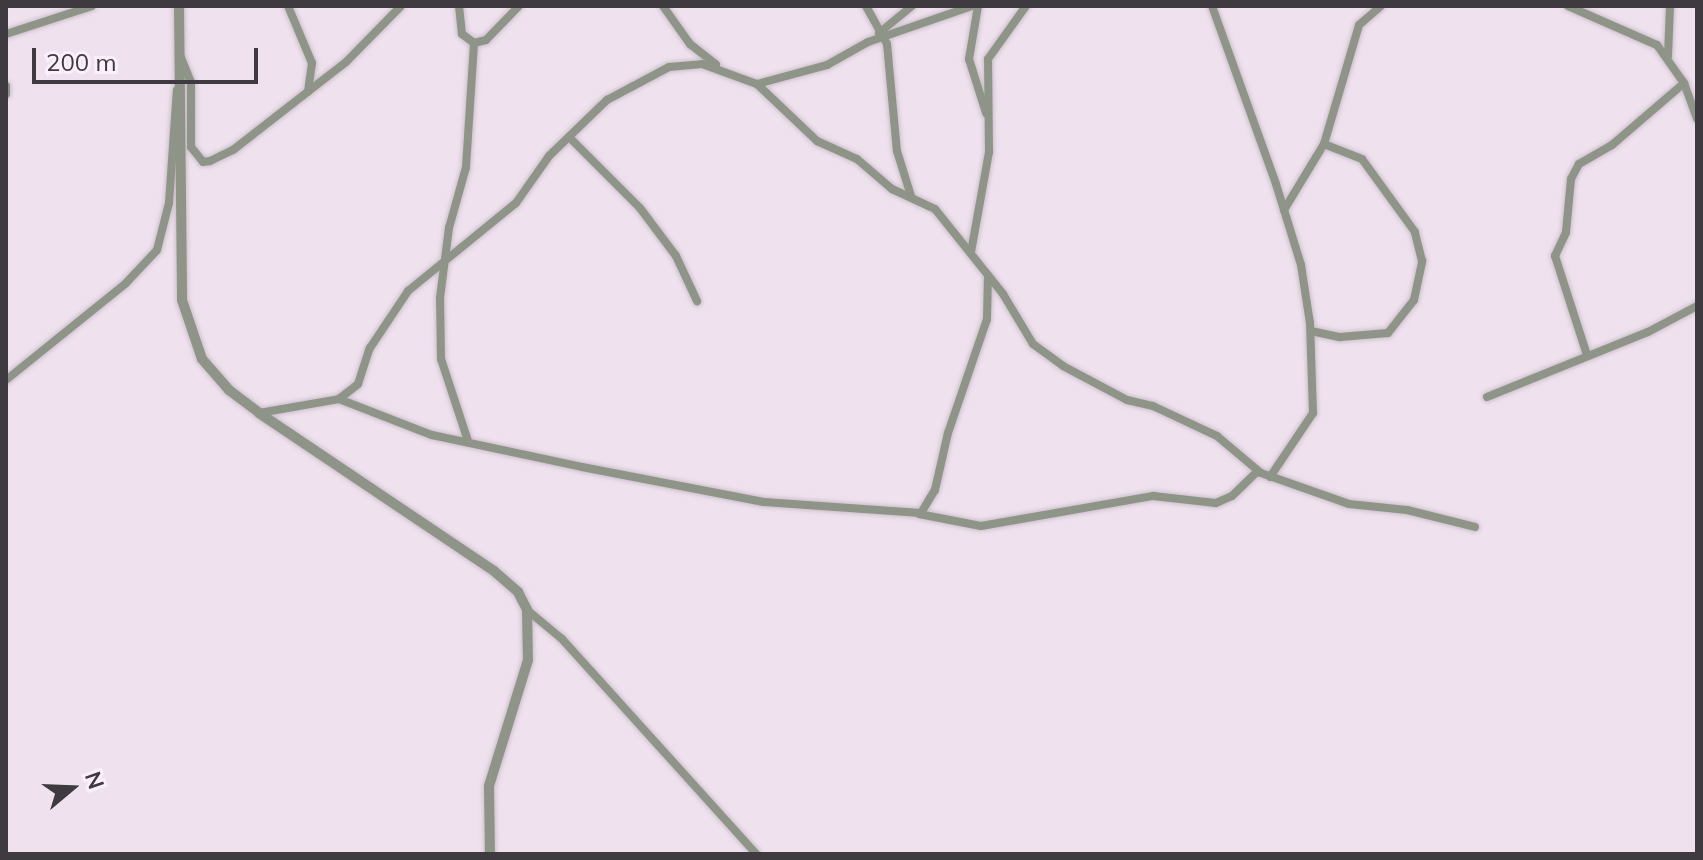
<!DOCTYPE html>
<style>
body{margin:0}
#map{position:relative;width:1703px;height:860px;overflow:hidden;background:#efe2ee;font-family:Mulish,sans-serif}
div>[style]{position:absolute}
.roads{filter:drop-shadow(0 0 2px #ccc0cb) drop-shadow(0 0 2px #ccc0cb)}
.minor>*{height:8px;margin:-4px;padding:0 4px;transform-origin:4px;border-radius:4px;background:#8e9588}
.tertiary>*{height:10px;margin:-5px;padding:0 5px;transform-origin:5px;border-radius:5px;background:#8e9588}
span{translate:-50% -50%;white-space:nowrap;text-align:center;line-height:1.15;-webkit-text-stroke:6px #fceffc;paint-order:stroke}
.frame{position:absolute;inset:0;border:8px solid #3f3a3f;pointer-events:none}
.north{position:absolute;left:32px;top:748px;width:80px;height:80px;-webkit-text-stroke:6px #fceffc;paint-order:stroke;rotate:71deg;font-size:22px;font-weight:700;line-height:32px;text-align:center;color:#3f3a3f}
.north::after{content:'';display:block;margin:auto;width:28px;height:36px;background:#3f3a3f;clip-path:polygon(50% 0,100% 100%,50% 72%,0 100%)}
.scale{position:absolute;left:32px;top:48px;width:226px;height:36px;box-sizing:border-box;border:4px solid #3f3a3f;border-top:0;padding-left:10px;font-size:24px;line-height:28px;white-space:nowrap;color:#3f3a3f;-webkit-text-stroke:6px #fceffc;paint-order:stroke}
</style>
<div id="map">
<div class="roads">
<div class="minor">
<div style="left:288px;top:6px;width:62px;rotate:67.2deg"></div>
<div style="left:312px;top:63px;width:29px;rotate:98deg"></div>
<div style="left:459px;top:6px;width:28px;rotate:84deg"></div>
<div style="left:462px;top:34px;width:15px;rotate:37deg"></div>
<div style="left:474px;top:43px;width:12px;rotate:-14deg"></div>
<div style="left:486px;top:40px;width:47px;rotate:-45.9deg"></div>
<div style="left:663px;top:6px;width:47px;rotate:54.6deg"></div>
<div style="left:690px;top:44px;width:33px;rotate:38deg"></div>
<div style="left:866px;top:6px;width:43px;rotate:61.1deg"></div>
<div style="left:887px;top:44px;width:107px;rotate:84.7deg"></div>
<div style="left:897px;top:151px;width:47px;rotate:72.7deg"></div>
<div style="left:978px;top:6px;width:54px;rotate:99.6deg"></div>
<div style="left:969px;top:59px;width:57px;rotate:72.5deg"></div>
<div style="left:1212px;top:6px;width:189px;rotate:70.2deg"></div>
<div style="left:1276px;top:184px;width:85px;rotate:72.8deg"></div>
<div style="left:1301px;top:265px;width:59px;rotate:81.2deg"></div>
<div style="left:1310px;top:323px;width:90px;rotate:88.1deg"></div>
<div style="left:1313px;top:413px;width:77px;rotate:123.9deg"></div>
<div style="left:1568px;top:6px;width:97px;rotate:23.7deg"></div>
<div style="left:1657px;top:45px;width:47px;rotate:54.6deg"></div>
<div style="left:1684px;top:83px;width:38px;rotate:70deg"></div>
<div style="left:879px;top:33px;width:43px;rotate:-39.3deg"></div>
<div style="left:6px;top:34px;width:90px;rotate:-18deg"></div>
<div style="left:180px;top:55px;width:29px;rotate:68deg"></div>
<div style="left:191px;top:82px;width:65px;rotate:90deg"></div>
<div style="left:191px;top:147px;width:19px;rotate:51deg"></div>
<div style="left:203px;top:162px;width:7px;rotate:-8deg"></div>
<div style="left:210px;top:161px;width:25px;rotate:-26deg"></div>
<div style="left:233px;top:150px;width:143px;rotate:-37.9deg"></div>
<div style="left:346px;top:62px;width:78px;rotate:-45.5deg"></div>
<div style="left:1668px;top:56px;width:50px;rotate:-87.7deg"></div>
<div style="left:757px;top:84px;width:73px;rotate:-15.2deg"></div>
<div style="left:827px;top:65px;width:47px;rotate:-29.3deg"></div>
<div style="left:868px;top:42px;width:110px;rotate:-19.1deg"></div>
<div style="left:6px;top:86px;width:8px;rotate:90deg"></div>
<div style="left:569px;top:137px;width:100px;rotate:45deg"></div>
<div style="left:640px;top:208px;width:60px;rotate:53.1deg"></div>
<div style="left:676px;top:256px;width:50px;rotate:65deg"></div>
<div style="left:1284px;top:210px;width:77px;rotate:-58.8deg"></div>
<div style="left:1324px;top:144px;width:124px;rotate:-73.6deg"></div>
<div style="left:1359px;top:25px;width:29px;rotate:-41deg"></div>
<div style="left:971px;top:252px;width:102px;rotate:-79.8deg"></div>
<div style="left:989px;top:152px;width:93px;rotate:-90.6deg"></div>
<div style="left:988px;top:59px;width:65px;rotate:-54.4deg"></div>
<div style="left:1311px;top:331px;width:30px;rotate:12deg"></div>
<div style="left:1340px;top:337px;width:48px;rotate:-4.8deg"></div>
<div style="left:1388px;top:333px;width:42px;rotate:-51.8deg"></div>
<div style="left:1414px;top:300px;width:40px;rotate:-78deg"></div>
<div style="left:1422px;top:261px;width:30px;rotate:-104deg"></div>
<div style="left:1415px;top:232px;width:90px;rotate:-126deg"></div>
<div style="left:1362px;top:159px;width:41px;rotate:-158.5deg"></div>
<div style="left:1587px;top:355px;width:104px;rotate:-107.9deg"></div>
<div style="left:1555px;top:256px;width:26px;rotate:-65deg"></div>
<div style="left:1566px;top:232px;width:53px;rotate:-84.6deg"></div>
<div style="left:1571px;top:179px;width:17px;rotate:-62deg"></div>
<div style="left:1579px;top:164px;width:38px;rotate:-30deg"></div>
<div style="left:1612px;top:145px;width:95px;rotate:-40.7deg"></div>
<div style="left:6px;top:380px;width:154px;rotate:-38.9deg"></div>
<div style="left:126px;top:283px;width:45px;rotate:-46.8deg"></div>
<div style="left:157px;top:250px;width:49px;rotate:-75.7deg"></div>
<div style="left:169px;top:203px;width:113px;rotate:-86deg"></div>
<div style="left:1487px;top:397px;width:174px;rotate:-22deg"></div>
<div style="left:1648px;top:332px;width:55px;rotate:-28deg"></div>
<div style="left:339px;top:399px;width:24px;rotate:-38deg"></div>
<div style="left:358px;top:384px;width:38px;rotate:-72deg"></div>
<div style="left:370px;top:348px;width:69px;rotate:-56.3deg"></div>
<div style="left:408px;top:291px;width:139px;rotate:-39.2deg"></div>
<div style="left:516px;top:203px;width:57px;rotate:-54.9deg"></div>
<div style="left:549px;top:156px;width:81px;rotate:-44deg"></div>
<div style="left:607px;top:100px;width:70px;rotate:-28deg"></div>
<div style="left:669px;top:67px;width:33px;rotate:-5deg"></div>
<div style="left:702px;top:64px;width:59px;rotate:20deg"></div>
<div style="left:757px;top:84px;width:83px;rotate:43.5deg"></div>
<div style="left:817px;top:141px;width:44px;rotate:24.2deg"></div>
<div style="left:857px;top:159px;width:46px;rotate:40.6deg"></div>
<div style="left:892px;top:189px;width:47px;rotate:24.9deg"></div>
<div style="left:935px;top:209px;width:109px;rotate:51.3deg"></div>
<div style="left:1003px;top:294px;width:58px;rotate:59deg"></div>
<div style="left:1033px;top:344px;width:37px;rotate:36deg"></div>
<div style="left:1063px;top:366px;width:72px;rotate:28deg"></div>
<div style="left:1127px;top:400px;width:27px;rotate:13deg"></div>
<div style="left:1153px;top:406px;width:71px;rotate:25.1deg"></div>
<div style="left:1217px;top:436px;width:57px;rotate:40.1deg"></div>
<div style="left:1261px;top:473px;width:93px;rotate:19.4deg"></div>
<div style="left:1349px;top:504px;width:58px;rotate:5.9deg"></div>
<div style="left:1407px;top:510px;width:70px;rotate:14deg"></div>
<div style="left:259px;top:413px;width:81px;rotate:-9.9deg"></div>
<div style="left:339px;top:399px;width:100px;rotate:21.2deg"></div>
<div style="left:432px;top:435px;width:153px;rotate:12deg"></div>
<div style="left:582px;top:467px;width:185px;rotate:10.9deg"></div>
<div style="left:764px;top:502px;width:157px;rotate:4deg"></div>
<div style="left:921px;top:513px;width:27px;rotate:-59deg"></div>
<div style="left:935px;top:490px;width:58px;rotate:-77.2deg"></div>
<div style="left:948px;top:433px;width:120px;rotate:-71.1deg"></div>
<div style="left:987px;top:319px;width:43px;rotate:-88.7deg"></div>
<div style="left:468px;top:441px;width:86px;rotate:-108.2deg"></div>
<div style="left:441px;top:359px;width:61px;rotate:-90.9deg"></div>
<div style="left:440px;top:298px;width:71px;rotate:-82.7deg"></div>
<div style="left:449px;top:228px;width:63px;rotate:-74.4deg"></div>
<div style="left:466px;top:167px;width:124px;rotate:-86.3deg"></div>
<div style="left:919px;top:514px;width:63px;rotate:11deg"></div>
<div style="left:981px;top:526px;width:175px;rotate:-9.9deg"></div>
<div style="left:1153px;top:496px;width:63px;rotate:6.3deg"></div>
<div style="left:1216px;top:503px;width:17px;rotate:-24deg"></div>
<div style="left:1232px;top:496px;width:36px;rotate:-44deg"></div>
<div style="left:527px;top:610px;width:45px;rotate:39.6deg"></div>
<div style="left:562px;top:639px;width:290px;rotate:47.9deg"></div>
</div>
<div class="tertiary">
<div style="left:179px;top:6px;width:294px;rotate:89.4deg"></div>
<div style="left:182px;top:300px;width:62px;rotate:71.3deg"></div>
<div style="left:202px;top:359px;width:41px;rotate:48.9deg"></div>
<div style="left:229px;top:390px;width:38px;rotate:37deg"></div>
<div style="left:259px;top:413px;width:283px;rotate:33.9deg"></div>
<div style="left:494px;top:571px;width:32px;rotate:41deg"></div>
<div style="left:518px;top:592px;width:20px;rotate:63deg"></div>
<div style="left:527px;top:610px;width:50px;rotate:88.9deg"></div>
<div style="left:528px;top:660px;width:132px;rotate:107.2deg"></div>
<div style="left:489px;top:786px;width:68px;rotate:89.2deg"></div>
</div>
</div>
<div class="frame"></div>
<div class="north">N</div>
<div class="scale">200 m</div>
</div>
